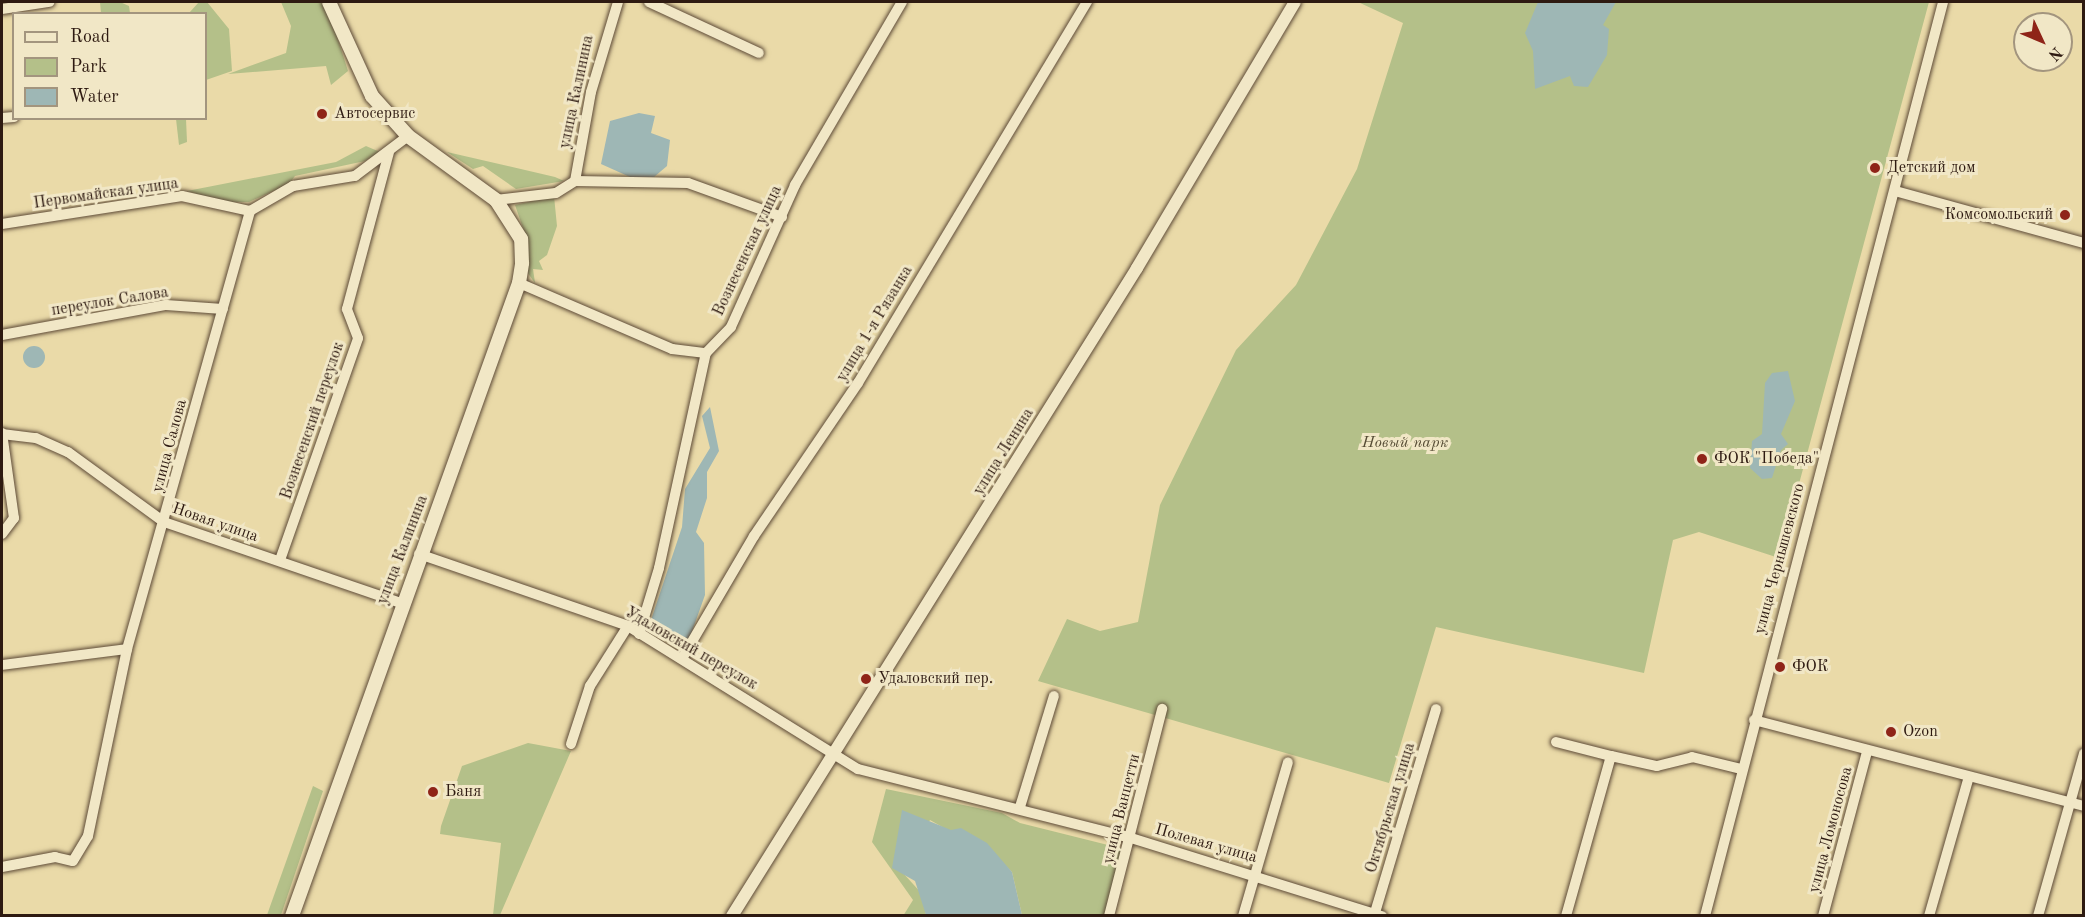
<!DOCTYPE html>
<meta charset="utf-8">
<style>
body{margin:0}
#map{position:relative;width:2085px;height:917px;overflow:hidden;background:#eadaa8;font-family:"Old Standard TT",serif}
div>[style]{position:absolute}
.green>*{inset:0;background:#b4c089}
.water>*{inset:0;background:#9eb7b5}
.round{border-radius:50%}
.roads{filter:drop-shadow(0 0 2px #5d4a37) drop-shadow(0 0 2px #5d4a37)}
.minor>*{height:10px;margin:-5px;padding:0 5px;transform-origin:5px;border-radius:5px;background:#f1e7c6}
.tertiary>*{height:12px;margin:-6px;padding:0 6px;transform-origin:6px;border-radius:6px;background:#f1e7c6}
.secondary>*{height:14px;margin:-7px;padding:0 7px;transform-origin:7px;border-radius:7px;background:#f1e7c6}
.dots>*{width:16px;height:16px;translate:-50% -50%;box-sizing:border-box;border:3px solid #f1e7c6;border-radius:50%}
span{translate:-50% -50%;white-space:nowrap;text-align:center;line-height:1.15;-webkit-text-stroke:6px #f1e7c6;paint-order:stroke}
.street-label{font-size:16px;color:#2e1a11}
.poi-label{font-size:16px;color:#2e1a11}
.left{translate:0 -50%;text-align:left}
.right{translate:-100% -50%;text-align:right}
.park-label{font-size:16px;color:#564c35;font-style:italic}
.frame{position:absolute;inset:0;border:3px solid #2e1a11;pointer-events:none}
.legend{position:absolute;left:12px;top:12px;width:195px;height:108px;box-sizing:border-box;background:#f1e7c6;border:2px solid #a3957e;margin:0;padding:8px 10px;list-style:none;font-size:18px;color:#2e1a11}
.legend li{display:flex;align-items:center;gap:12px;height:30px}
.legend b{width:30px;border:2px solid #a3957e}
.north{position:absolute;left:2013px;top:12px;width:60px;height:60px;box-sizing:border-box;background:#f1e7c6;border:2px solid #a3957e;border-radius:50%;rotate:134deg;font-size:16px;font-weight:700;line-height:24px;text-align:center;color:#2e1a11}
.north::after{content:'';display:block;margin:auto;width:21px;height:27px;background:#8f2418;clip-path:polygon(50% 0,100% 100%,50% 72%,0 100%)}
</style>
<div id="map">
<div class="green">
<div style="clip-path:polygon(100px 2px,120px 2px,129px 6px,130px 13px,101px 13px)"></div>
<div style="clip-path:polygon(199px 2px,207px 2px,229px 29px,232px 71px,206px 80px,206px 14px,189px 13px)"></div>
<div style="clip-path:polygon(281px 2px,326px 2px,348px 71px,331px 85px,326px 66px,228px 74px,286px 53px,291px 26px)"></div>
<div style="clip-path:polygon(1358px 2px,1929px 2px,1779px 558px,1699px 532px,1673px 540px,1644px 673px,1436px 627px,1389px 783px,1038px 681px,1067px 619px,1100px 631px,1138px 622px,1160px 505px,1236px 350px,1296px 285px,1357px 169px,1403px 23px)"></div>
<div style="clip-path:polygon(176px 119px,186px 119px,187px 142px,179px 145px)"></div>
<div style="clip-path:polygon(366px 146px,380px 152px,365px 161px,295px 176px,289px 184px,249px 202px,223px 202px,187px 191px,336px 162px)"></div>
<div style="clip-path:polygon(447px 152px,555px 177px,564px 181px,516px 189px,483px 166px,473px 169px)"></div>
<div style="clip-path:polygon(554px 196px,557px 226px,547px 255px,539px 261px,543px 270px,533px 269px,535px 283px,527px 272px,525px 234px,515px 205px)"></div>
<div style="clip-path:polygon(528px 743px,571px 751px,500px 915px,493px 915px,501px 843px,440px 834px,441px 826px,462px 766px)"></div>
<div style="clip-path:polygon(313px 786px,323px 791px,281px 915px,267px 915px)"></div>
<div style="clip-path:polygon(886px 789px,1002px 813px,1020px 823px,1124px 849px,1106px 915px,1022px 915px,1012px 872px,999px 859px,930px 820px,903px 873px,923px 895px,926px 915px,903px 916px,913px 900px,872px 842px)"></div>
</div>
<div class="water">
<div style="clip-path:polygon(1538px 2px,1616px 2px,1603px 25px,1609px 29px,1607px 55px,1588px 87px,1574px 86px,1570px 76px,1535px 89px,1533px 51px,1525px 33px)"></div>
<div style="clip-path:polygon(639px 113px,655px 116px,651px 133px,670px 140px,667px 166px,654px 177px,630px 177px,601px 164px,610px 121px)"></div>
<div class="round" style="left:23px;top:346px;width:22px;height:22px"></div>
<div style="clip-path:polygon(1788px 371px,1795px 401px,1781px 434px,1788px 444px,1781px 450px,1772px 478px,1762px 479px,1750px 468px,1752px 441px,1762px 434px,1765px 383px,1772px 373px)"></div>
<div style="clip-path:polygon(710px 407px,719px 451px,707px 472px,707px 498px,696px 532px,704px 543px,705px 595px,690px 637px,681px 644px,657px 630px,651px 620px,682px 527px,685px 489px,710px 448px,702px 416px)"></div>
<div style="clip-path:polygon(902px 810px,951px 830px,961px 828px,987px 843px,1012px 872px,1022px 915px,926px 915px,915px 881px,892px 868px)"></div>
</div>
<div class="roads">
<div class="minor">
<div style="left:649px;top:2px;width:121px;rotate:24.9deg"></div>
<div style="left:2px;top:9px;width:48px;rotate:-8.5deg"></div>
<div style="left:2px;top:118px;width:12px;rotate:-5deg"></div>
<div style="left:575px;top:181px;width:113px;rotate:1deg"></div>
<div style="left:688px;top:183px;width:100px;rotate:19.9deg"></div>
<div style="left:1895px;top:191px;width:196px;rotate:15.4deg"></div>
<div style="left:496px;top:200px;width:60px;rotate:-6.7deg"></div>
<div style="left:556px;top:193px;width:22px;rotate:-32deg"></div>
<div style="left:575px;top:181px;width:90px;rotate:-79.8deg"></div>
<div style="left:591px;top:92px;width:94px;rotate:-73.3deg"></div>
<div style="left:2px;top:224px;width:182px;rotate:-8.8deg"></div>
<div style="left:182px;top:196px;width:70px;rotate:12.4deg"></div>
<div style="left:519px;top:283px;width:167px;rotate:23.3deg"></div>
<div style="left:672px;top:349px;width:34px;rotate:7deg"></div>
<div style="left:2px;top:335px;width:167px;rotate:-10.4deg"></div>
<div style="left:166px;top:305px;width:57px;rotate:4deg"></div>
<div style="left:2px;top:433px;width:86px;rotate:82deg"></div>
<div style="left:14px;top:518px;width:20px;rotate:127deg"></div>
<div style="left:2px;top:434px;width:34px;rotate:7deg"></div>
<div style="left:36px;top:438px;width:35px;rotate:24deg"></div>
<div style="left:68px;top:452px;width:119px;rotate:36.1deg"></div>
<div style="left:164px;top:522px;width:250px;rotate:18.9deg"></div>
<div style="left:419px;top:554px;width:221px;rotate:19deg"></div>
<div style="left:628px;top:626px;width:271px;rotate:31.9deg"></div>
<div style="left:858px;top:769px;width:282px;rotate:14.2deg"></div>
<div style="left:1131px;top:838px;width:263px;rotate:17.3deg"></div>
<div style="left:280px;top:560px;width:235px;rotate:-70.6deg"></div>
<div style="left:358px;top:338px;width:31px;rotate:-111deg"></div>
<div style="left:347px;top:309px;width:163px;rotate:-75deg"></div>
<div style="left:639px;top:634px;width:69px;rotate:-73.1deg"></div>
<div style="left:659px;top:568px;width:220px;rotate:-77.7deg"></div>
<div style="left:706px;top:353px;width:36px;rotate:-46deg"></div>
<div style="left:731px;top:327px;width:156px;rotate:-65.7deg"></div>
<div style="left:795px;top:185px;width:212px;rotate:-59.7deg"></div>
<div style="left:683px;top:657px;width:140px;rotate:-59.6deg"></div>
<div style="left:754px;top:536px;width:185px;rotate:-55.8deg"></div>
<div style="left:858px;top:383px;width:445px;rotate:-59deg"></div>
<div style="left:2px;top:665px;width:126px;rotate:-7.3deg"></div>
<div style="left:1754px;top:720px;width:341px;rotate:14.6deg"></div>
<div style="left:1556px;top:742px;width:57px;rotate:14.3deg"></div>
<div style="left:571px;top:744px;width:61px;rotate:-71.9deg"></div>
<div style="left:590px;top:686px;width:71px;rotate:-57.7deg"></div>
<div style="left:1020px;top:807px;width:116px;rotate:-73deg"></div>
<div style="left:2px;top:867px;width:54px;rotate:-10.7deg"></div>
<div style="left:55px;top:857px;width:18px;rotate:13deg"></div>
<div style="left:73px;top:861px;width:29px;rotate:-59deg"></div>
<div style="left:88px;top:836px;width:191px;rotate:-78.2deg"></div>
<div style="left:127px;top:649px;width:455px;rotate:-74.3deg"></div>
<div style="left:250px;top:211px;width:50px;rotate:-30.2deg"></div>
<div style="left:293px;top:186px;width:63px;rotate:-9.2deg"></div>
<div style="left:355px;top:176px;width:66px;rotate:-37deg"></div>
<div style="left:1109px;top:916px;width:214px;rotate:-75.6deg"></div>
<div style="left:1243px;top:916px;width:160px;rotate:-73.7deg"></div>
<div style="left:1374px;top:916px;width:216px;rotate:-73.3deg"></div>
<div style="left:1566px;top:916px;width:166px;rotate:-74.3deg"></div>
<div style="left:1611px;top:756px;width:47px;rotate:12.3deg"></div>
<div style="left:1657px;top:766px;width:36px;rotate:-14deg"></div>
<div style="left:1692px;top:757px;width:50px;rotate:13.8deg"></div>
<div style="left:1705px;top:916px;width:944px;rotate:-75.4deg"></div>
<div style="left:1823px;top:916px;width:170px;rotate:-75deg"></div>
<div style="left:1929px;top:916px;width:141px;rotate:-74deg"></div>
<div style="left:2038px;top:916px;width:169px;rotate:-74.2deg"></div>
</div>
<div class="tertiary">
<div style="left:732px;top:916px;width:764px;rotate:-57.99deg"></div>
<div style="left:1137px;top:268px;width:309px;rotate:-59.3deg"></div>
</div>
<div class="secondary">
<div style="left:292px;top:916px;width:672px;rotate:-70.27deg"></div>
<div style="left:519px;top:283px;width:20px;rotate:-81deg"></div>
<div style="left:522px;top:263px;width:24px;rotate:-92deg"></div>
<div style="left:521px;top:239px;width:46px;rotate:-122.7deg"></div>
<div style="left:496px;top:200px;width:109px;rotate:-144deg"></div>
<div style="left:408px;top:136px;width:54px;rotate:-132deg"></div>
<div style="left:372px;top:96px;width:103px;rotate:-114.6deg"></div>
</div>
</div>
<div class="dots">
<div style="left:322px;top:114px;background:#8f2418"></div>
<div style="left:1875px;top:168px;background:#8f2418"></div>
<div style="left:2065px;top:215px;background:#8f2418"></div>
<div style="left:1702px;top:459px;background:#8f2418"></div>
<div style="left:1780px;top:667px;background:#8f2418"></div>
<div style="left:866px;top:679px;background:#8f2418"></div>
<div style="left:1891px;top:732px;background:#8f2418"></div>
<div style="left:433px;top:792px;background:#8f2418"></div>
</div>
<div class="street-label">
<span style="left:577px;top:92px;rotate:-78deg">улица Калинина</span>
<span style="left:106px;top:194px;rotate:-8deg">Первомайская улица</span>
<span style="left:748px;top:251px;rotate:-65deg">Вознесенская улица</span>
<span style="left:110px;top:302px;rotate:-9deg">переулок Салова</span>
<span style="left:875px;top:324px;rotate:-59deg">улица 1-я Рязанка</span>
<span style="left:313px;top:421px;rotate:-71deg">Вознесенский переулок</span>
<span style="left:170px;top:446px;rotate:-75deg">улица Салова</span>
<span style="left:1004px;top:452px;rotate:-58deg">улица Ленина</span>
<span style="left:215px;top:523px;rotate:19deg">Новая улица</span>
<span style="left:403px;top:550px;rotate:-69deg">улица Калинина</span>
<span style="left:1780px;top:559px;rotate:-75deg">улица Чернышевского</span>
<span style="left:691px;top:649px;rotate:30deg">Удаловский переулок</span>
<span style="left:1391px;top:808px;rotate:-73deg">Октябрьская улица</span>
<span style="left:1122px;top:809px;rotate:-76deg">улица Ванцетти</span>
<span style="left:1831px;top:830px;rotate:-75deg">улица Ломоносова</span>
<span style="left:1206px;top:844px;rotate:16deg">Полевая улица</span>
</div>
<div class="poi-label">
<span class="left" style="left:334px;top:114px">Автосервис</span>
<span class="left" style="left:1887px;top:168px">Детский дом</span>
<span class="right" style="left:2053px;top:215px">Комсомольский</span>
<span class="left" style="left:1714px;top:459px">ФОК "Победа"</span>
<span class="left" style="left:1792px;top:667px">ФОК</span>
<span class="left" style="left:878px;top:679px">Удаловский пер.</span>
<span class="left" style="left:1903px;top:732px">Ozon</span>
<span class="left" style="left:445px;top:792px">Баня</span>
</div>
<div class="park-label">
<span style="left:1405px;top:443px">Новый парк</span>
</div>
<div class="frame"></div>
<ul class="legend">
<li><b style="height:8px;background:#f1e7c6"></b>Road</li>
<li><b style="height:16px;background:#b4c089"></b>Park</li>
<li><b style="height:16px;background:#9eb7b5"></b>Water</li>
</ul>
<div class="north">N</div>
</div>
